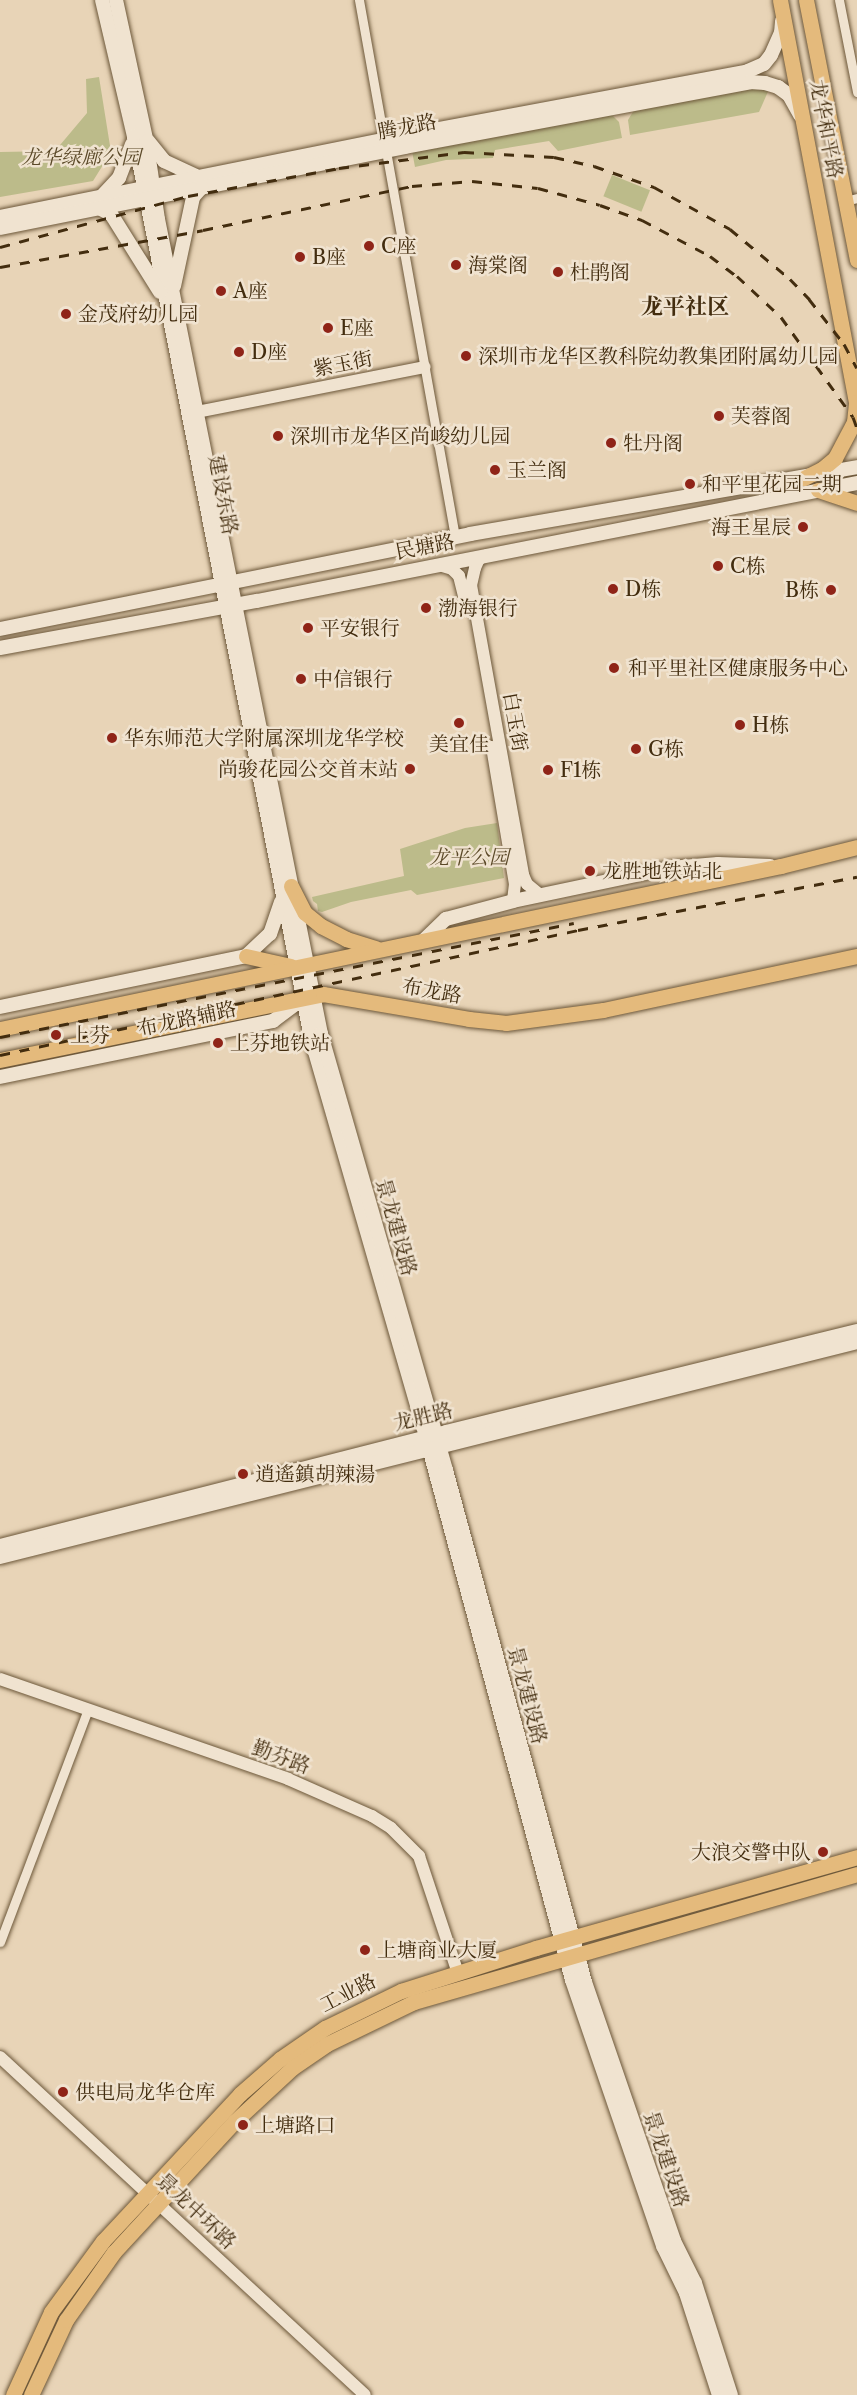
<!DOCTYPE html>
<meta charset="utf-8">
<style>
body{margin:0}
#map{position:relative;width:857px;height:2395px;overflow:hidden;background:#e8d4b7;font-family:"Libre Caslon Text","Noto Serif SC",serif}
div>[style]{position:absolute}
.green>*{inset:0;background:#bcbb8a;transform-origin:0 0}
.roads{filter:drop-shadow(0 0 2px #6c5739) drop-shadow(0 0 2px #6c5739)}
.minor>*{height:9px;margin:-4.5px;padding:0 4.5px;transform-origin:4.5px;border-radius:4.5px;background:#f0e3d0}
.tertiary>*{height:12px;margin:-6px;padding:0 6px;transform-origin:6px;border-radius:6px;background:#f0e3d0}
.secondary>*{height:14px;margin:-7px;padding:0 7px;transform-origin:7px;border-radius:7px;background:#f0e3d0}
.primary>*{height:15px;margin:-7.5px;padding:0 7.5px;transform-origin:7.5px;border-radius:7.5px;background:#e4ba7c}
.rail>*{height:3px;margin-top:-1.5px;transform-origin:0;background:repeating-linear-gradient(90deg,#432d0f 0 10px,transparent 0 20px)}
.dots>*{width:16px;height:16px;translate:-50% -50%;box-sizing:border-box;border:3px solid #f0e3d0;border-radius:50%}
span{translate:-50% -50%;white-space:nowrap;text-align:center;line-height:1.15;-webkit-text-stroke:5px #f0e3d0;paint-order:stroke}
.street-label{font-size:20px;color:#432d0f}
.park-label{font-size:20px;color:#5b4928;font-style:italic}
.poi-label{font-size:20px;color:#432d0f}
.left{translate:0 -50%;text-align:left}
.right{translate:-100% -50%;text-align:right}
.quarter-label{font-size:22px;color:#432d0f;font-weight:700}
</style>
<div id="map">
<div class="green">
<div style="clip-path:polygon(99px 77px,111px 152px,93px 181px,0 197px,0 152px,55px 151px,87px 113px,86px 79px)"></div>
<div style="clip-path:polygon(754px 87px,770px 87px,759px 112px,630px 135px,628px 120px,634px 110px)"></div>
<div style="clip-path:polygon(611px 114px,619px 122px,622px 138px,558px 151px,549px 141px,495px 150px,493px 158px,446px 160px,415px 167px,412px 151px)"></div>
<div style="left:612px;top:175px;width:41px;height:23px;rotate:22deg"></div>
<div style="clip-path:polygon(497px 823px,504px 878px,417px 895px,411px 890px,351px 902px,322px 912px,318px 911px,317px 904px,313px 901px,312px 897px,404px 876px,400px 849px,465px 828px)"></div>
</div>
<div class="roads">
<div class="minor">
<div style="left:359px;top:0;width:546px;rotate:79.86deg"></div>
<div style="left:839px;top:0;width:94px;rotate:78.9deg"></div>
<div style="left:845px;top:201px;width:12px;rotate:-14deg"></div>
<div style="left:0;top:1942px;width:249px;rotate:-69.3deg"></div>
</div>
<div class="tertiary">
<div style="left:197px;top:412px;width:232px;rotate:-11.2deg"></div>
<div style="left:487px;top:555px;width:9px;rotate:153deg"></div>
<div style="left:479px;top:559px;width:10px;rotate:114deg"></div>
<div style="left:475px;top:568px;width:17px;rotate:103deg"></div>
<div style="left:471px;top:585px;width:295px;rotate:79.8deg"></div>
<div style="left:523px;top:875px;width:10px;rotate:66deg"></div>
<div style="left:527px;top:884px;width:17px;rotate:40deg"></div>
<div style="left:439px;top:565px;width:14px;rotate:17deg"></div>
<div style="left:452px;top:569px;width:10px;rotate:45deg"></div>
<div style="left:459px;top:576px;width:25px;rotate:76deg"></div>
<div style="left:492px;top:747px;width:139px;rotate:80.5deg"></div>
<div style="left:515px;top:884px;width:17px;rotate:97deg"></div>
<div style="left:0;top:1679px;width:305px;rotate:19.1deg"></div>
<div style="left:288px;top:1779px;width:92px;rotate:23.8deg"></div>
<div style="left:372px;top:1816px;width:22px;rotate:32deg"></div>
<div style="left:391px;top:1828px;width:40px;rotate:45deg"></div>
<div style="left:419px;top:1856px;width:123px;rotate:71.6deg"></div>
<div style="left:0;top:2057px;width:497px;rotate:42.8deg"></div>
</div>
<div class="secondary">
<div style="left:102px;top:0;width:140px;rotate:76.8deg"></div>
<div style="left:134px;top:136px;width:919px;rotate:78.9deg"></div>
<div style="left:311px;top:1038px;width:427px;rotate:73.9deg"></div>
<div style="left:429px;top:1448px;width:551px;rotate:74.95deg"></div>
<div style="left:572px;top:1980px;width:281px;rotate:71.1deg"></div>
<div style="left:663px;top:2246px;width:52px;rotate:63.9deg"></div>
<div style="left:686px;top:2293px;width:107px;rotate:72.1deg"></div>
<div style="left:116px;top:0;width:142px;rotate:77.8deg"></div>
<div style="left:146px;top:139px;width:81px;rotate:81.5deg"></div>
<div style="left:158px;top:219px;width:831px;rotate:78.69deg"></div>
<div style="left:321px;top:1034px;width:454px;rotate:74deg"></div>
<div style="left:446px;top:1470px;width:531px;rotate:74.81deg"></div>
<div style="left:585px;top:1982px;width:274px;rotate:71deg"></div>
<div style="left:674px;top:2241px;width:47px;rotate:63.4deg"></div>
<div style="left:695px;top:2283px;width:118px;rotate:72.2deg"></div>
<div style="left:148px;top:141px;width:26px;rotate:51deg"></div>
<div style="left:164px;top:161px;width:35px;rotate:25deg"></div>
<div style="left:102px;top:196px;width:25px;rotate:-47deg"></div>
<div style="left:119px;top:178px;width:36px;rotate:-69deg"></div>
<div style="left:99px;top:208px;width:13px;rotate:27deg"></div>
<div style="left:111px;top:214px;width:92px;rotate:57.9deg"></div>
<div style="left:0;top:217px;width:394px;rotate:-11.4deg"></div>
<div style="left:386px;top:139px;width:368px;rotate:-10.6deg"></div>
<div style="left:748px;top:71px;width:17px;rotate:-24deg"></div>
<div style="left:764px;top:64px;width:11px;rotate:-52deg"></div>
<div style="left:771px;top:55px;width:24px;rotate:-66deg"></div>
<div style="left:781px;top:33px;width:12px;rotate:-85deg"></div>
<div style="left:0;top:228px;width:412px;rotate:-11.3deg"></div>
<div style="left:404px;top:147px;width:352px;rotate:-10.6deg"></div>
<div style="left:750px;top:82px;width:15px;rotate:4deg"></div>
<div style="left:765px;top:83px;width:14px;rotate:17deg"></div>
<div style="left:778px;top:87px;width:14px;rotate:36deg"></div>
<div style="left:789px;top:95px;width:23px;rotate:61deg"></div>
<div style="left:174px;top:286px;width:91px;rotate:-77.9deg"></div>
<div style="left:193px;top:197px;width:13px;rotate:-48deg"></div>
<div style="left:0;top:629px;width:480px;rotate:-11.4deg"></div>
<div style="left:470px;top:534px;width:393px;rotate:-9.8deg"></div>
<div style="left:0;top:648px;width:261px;rotate:-10.4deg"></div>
<div style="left:257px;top:601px;width:611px;rotate:-11.13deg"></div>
<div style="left:423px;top:941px;width:32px;rotate:-44deg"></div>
<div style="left:446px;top:919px;width:69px;rotate:-15deg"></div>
<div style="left:513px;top:901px;width:160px;rotate:-11.9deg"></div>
<div style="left:670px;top:868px;width:48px;rotate:-4.8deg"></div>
<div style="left:718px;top:864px;width:52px;rotate:2.2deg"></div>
<div style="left:0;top:1007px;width:251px;rotate:-11.7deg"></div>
<div style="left:246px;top:956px;width:33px;rotate:-43deg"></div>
<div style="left:270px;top:934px;width:34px;rotate:-71deg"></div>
<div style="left:0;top:1077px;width:279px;rotate:-11.6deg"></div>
<div style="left:273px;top:1021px;width:38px;rotate:-37deg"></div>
<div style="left:0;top:1546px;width:460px;rotate:-14.3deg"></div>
<div style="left:446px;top:1432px;width:423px;rotate:-13.8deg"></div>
<div style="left:0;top:1557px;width:884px;rotate:-14.08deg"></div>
</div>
<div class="primary">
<div style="left:780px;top:0;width:414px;rotate:79.3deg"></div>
<div style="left:806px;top:0;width:265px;rotate:78.9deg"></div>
<div style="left:804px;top:478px;width:20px;rotate:-27deg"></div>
<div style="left:822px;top:469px;width:17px;rotate:-40deg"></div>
<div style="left:835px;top:458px;width:41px;rotate:-62.2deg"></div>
<div style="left:854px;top:422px;width:20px;rotate:-84deg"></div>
<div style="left:818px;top:490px;width:41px;rotate:18.4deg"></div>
<div style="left:291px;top:886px;width:30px;rotate:63deg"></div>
<div style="left:305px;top:913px;width:21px;rotate:39deg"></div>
<div style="left:321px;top:926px;width:28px;rotate:27deg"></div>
<div style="left:346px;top:939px;width:31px;rotate:17deg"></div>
<div style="left:246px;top:956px;width:46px;rotate:12.5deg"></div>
<div style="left:0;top:1029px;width:798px;rotate:-11.79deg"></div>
<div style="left:781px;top:866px;width:78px;rotate:-14deg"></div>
<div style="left:0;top:1060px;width:330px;rotate:-11.5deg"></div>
<div style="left:323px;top:994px;width:148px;rotate:9.7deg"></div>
<div style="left:469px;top:1019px;width:37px;rotate:6deg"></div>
<div style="left:506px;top:1023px;width:98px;rotate:-7.6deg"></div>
<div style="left:603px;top:1010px;width:260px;rotate:-12deg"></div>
<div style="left:13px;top:2395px;width:91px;rotate:-65.4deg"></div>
<div style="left:51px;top:2312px;width:88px;rotate:-53.8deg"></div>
<div style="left:103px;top:2241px;width:201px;rotate:-47deg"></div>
<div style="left:240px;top:2094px;width:53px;rotate:-41.2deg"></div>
<div style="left:280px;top:2059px;width:55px;rotate:-34.6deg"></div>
<div style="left:325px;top:2028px;width:85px;rotate:-26deg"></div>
<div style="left:401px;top:1991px;width:142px;rotate:-17.7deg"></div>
<div style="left:536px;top:1948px;width:334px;rotate:-15.8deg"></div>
<div style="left:31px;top:2395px;width:83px;rotate:-65deg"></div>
<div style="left:66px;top:2320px;width:83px;rotate:-54.8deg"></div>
<div style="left:114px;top:2252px;width:178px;rotate:-47.3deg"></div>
<div style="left:235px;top:2121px;width:78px;rotate:-42.9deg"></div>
<div style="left:292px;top:2068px;width:42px;rotate:-34.4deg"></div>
<div style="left:327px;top:2044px;width:97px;rotate:-25.8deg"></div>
<div style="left:414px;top:2002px;width:461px;rotate:-16.1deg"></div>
</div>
</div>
<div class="rail">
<div style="left:0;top:247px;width:195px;rotate:-15.2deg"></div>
<div style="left:188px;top:196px;width:154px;rotate:-10.5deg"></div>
<div style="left:339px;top:168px;width:126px;rotate:-7.3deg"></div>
<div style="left:464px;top:152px;width:90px;rotate:3.2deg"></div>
<div style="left:554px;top:157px;width:41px;rotate:12.7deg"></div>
<div style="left:594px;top:166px;width:64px;rotate:19.3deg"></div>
<div style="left:654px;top:187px;width:87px;rotate:28.9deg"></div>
<div style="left:730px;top:229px;width:78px;rotate:39.8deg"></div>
<div style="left:790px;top:279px;width:28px;rotate:46deg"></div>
<div style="left:809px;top:299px;width:57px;rotate:52.1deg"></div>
<div style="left:844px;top:344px;width:27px;rotate:62deg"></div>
<div style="left:0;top:267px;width:206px;rotate:-10.3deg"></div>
<div style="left:203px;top:230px;width:214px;rotate:-11.9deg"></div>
<div style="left:412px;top:186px;width:60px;rotate:-4.8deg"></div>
<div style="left:472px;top:181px;width:66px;rotate:6.1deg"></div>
<div style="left:538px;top:188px;width:64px;rotate:15.3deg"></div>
<div style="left:600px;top:205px;width:45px;rotate:19.7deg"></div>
<div style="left:642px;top:220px;width:77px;rotate:27.9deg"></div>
<div style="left:710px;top:256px;width:34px;rotate:37deg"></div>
<div style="left:737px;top:276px;width:60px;rotate:43deg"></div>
<div style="left:781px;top:317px;width:123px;rotate:54.2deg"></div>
<div style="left:853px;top:417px;width:12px;rotate:70deg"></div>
<div style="left:0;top:1037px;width:585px;rotate:-11.23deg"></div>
<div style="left:0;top:1055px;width:591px;rotate:-12.2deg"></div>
<div style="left:578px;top:930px;width:284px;rotate:-10.8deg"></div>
</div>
<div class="dots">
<div style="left:369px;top:246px;background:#8f2418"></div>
<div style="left:300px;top:257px;background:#8f2418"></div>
<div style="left:456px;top:265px;background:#8f2418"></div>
<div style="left:558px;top:272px;background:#8f2418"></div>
<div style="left:221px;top:291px;background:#8f2418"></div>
<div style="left:66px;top:314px;background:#8f2418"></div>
<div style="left:328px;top:328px;background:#8f2418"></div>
<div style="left:239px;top:352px;background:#8f2418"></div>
<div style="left:466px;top:356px;background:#8f2418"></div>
<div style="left:719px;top:416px;background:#8f2418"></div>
<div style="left:278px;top:436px;background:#8f2418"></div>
<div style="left:611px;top:443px;background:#8f2418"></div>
<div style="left:495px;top:470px;background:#8f2418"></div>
<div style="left:690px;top:484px;background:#8f2418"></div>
<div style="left:803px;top:527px;background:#8f2418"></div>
<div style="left:718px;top:566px;background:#8f2418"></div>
<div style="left:613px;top:589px;background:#8f2418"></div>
<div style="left:831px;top:590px;background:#8f2418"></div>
<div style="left:426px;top:608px;background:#8f2418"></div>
<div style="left:308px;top:628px;background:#8f2418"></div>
<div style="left:614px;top:668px;background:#8f2418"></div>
<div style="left:301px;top:679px;background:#8f2418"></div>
<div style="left:459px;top:723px;background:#8f2418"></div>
<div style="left:740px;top:725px;background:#8f2418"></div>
<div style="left:112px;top:738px;background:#8f2418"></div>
<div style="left:636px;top:749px;background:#8f2418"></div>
<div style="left:410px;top:769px;background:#8f2418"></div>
<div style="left:548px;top:770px;background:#8f2418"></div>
<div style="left:590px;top:871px;background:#8f2418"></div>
<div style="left:56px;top:1035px;background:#8f2418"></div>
<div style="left:218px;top:1043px;background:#8f2418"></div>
<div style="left:243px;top:1474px;background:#8f2418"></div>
<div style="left:823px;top:1852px;background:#8f2418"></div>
<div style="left:365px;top:1950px;background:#8f2418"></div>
<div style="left:63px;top:2092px;background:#8f2418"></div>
<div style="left:243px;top:2125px;background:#8f2418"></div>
</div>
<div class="street-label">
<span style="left:407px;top:127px;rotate:-11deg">腾龙路</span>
<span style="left:826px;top:129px;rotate:79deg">龙华和平路</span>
<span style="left:343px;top:364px;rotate:-11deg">紫玉街</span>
<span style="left:223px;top:495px;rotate:79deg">建设东路</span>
<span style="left:425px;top:547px;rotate:-11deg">民塘路</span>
<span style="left:515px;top:722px;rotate:80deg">白玉街</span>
<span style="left:432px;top:991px;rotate:10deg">布龙路</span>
<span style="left:187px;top:1019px;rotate:-12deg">布龙路辅路</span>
<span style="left:396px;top:1227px;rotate:74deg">景龙建设路</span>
<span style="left:423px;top:1417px;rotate:-14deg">龙胜路</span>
<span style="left:527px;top:1695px;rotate:75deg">景龙建设路</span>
<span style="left:281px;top:1757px;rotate:20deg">勤芬路</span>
<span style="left:348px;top:1993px;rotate:-27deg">工业路</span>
<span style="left:666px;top:2159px;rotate:71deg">景龙建设路</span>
<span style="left:196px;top:2211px;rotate:43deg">景龙中环路</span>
</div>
<div class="park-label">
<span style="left:81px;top:157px">龙华绿廊公园</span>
<span style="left:469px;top:857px">龙平公园</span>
</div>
<div class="poi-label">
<span class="left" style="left:381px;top:246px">C座</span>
<span class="left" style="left:312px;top:257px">B座</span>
<span class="left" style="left:468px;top:265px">海棠阁</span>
<span class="left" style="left:570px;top:272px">杜鹃阁</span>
<span class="left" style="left:233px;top:291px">A座</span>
<span class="left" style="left:78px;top:314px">金茂府幼儿园</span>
<span class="left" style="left:340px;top:328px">E座</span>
<span class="left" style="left:251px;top:352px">D座</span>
<span class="left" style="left:478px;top:356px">深圳市龙华区教科院幼教集团附属幼儿园</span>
<span class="left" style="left:731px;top:416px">芙蓉阁</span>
<span class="left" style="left:290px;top:436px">深圳市龙华区尚峻幼儿园</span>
<span class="left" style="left:623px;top:443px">牡丹阁</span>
<span class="left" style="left:507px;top:470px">玉兰阁</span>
<span class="left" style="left:702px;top:484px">和平里花园二期</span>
<span class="right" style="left:791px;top:527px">海王星辰</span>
<span class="left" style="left:730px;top:566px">C栋</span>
<span class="left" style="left:625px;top:589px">D栋</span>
<span class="right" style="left:819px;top:590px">B栋</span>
<span class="left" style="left:438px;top:608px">渤海银行</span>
<span class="left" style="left:320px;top:628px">平安银行</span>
<span class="left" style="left:628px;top:668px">和平里社区健康服务中心</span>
<span class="left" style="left:313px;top:679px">中信银行</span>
<span class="left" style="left:752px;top:725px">H栋</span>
<span class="left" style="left:124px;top:738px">华东师范大学附属深圳龙华学校</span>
<span style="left:459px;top:744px">美宜佳</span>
<span class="left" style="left:648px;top:749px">G栋</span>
<span class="right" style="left:398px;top:769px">尚骏花园公交首末站</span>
<span class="left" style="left:560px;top:770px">F1栋</span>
<span class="left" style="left:602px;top:871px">龙胜地铁站北</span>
<span class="left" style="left:70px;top:1035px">上芬</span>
<span class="left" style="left:230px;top:1043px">上芬地铁站</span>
<span class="left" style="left:255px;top:1474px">逍遙鎮胡辣湯</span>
<span class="right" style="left:811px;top:1852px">大浪交警中队</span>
<span class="left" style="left:377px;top:1950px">上塘商业大厦</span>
<span class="left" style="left:75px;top:2092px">供电局龙华仓库</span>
<span class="left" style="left:255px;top:2125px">上塘路口</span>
</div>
<div class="quarter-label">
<span style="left:685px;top:307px">龙平社区</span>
</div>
</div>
